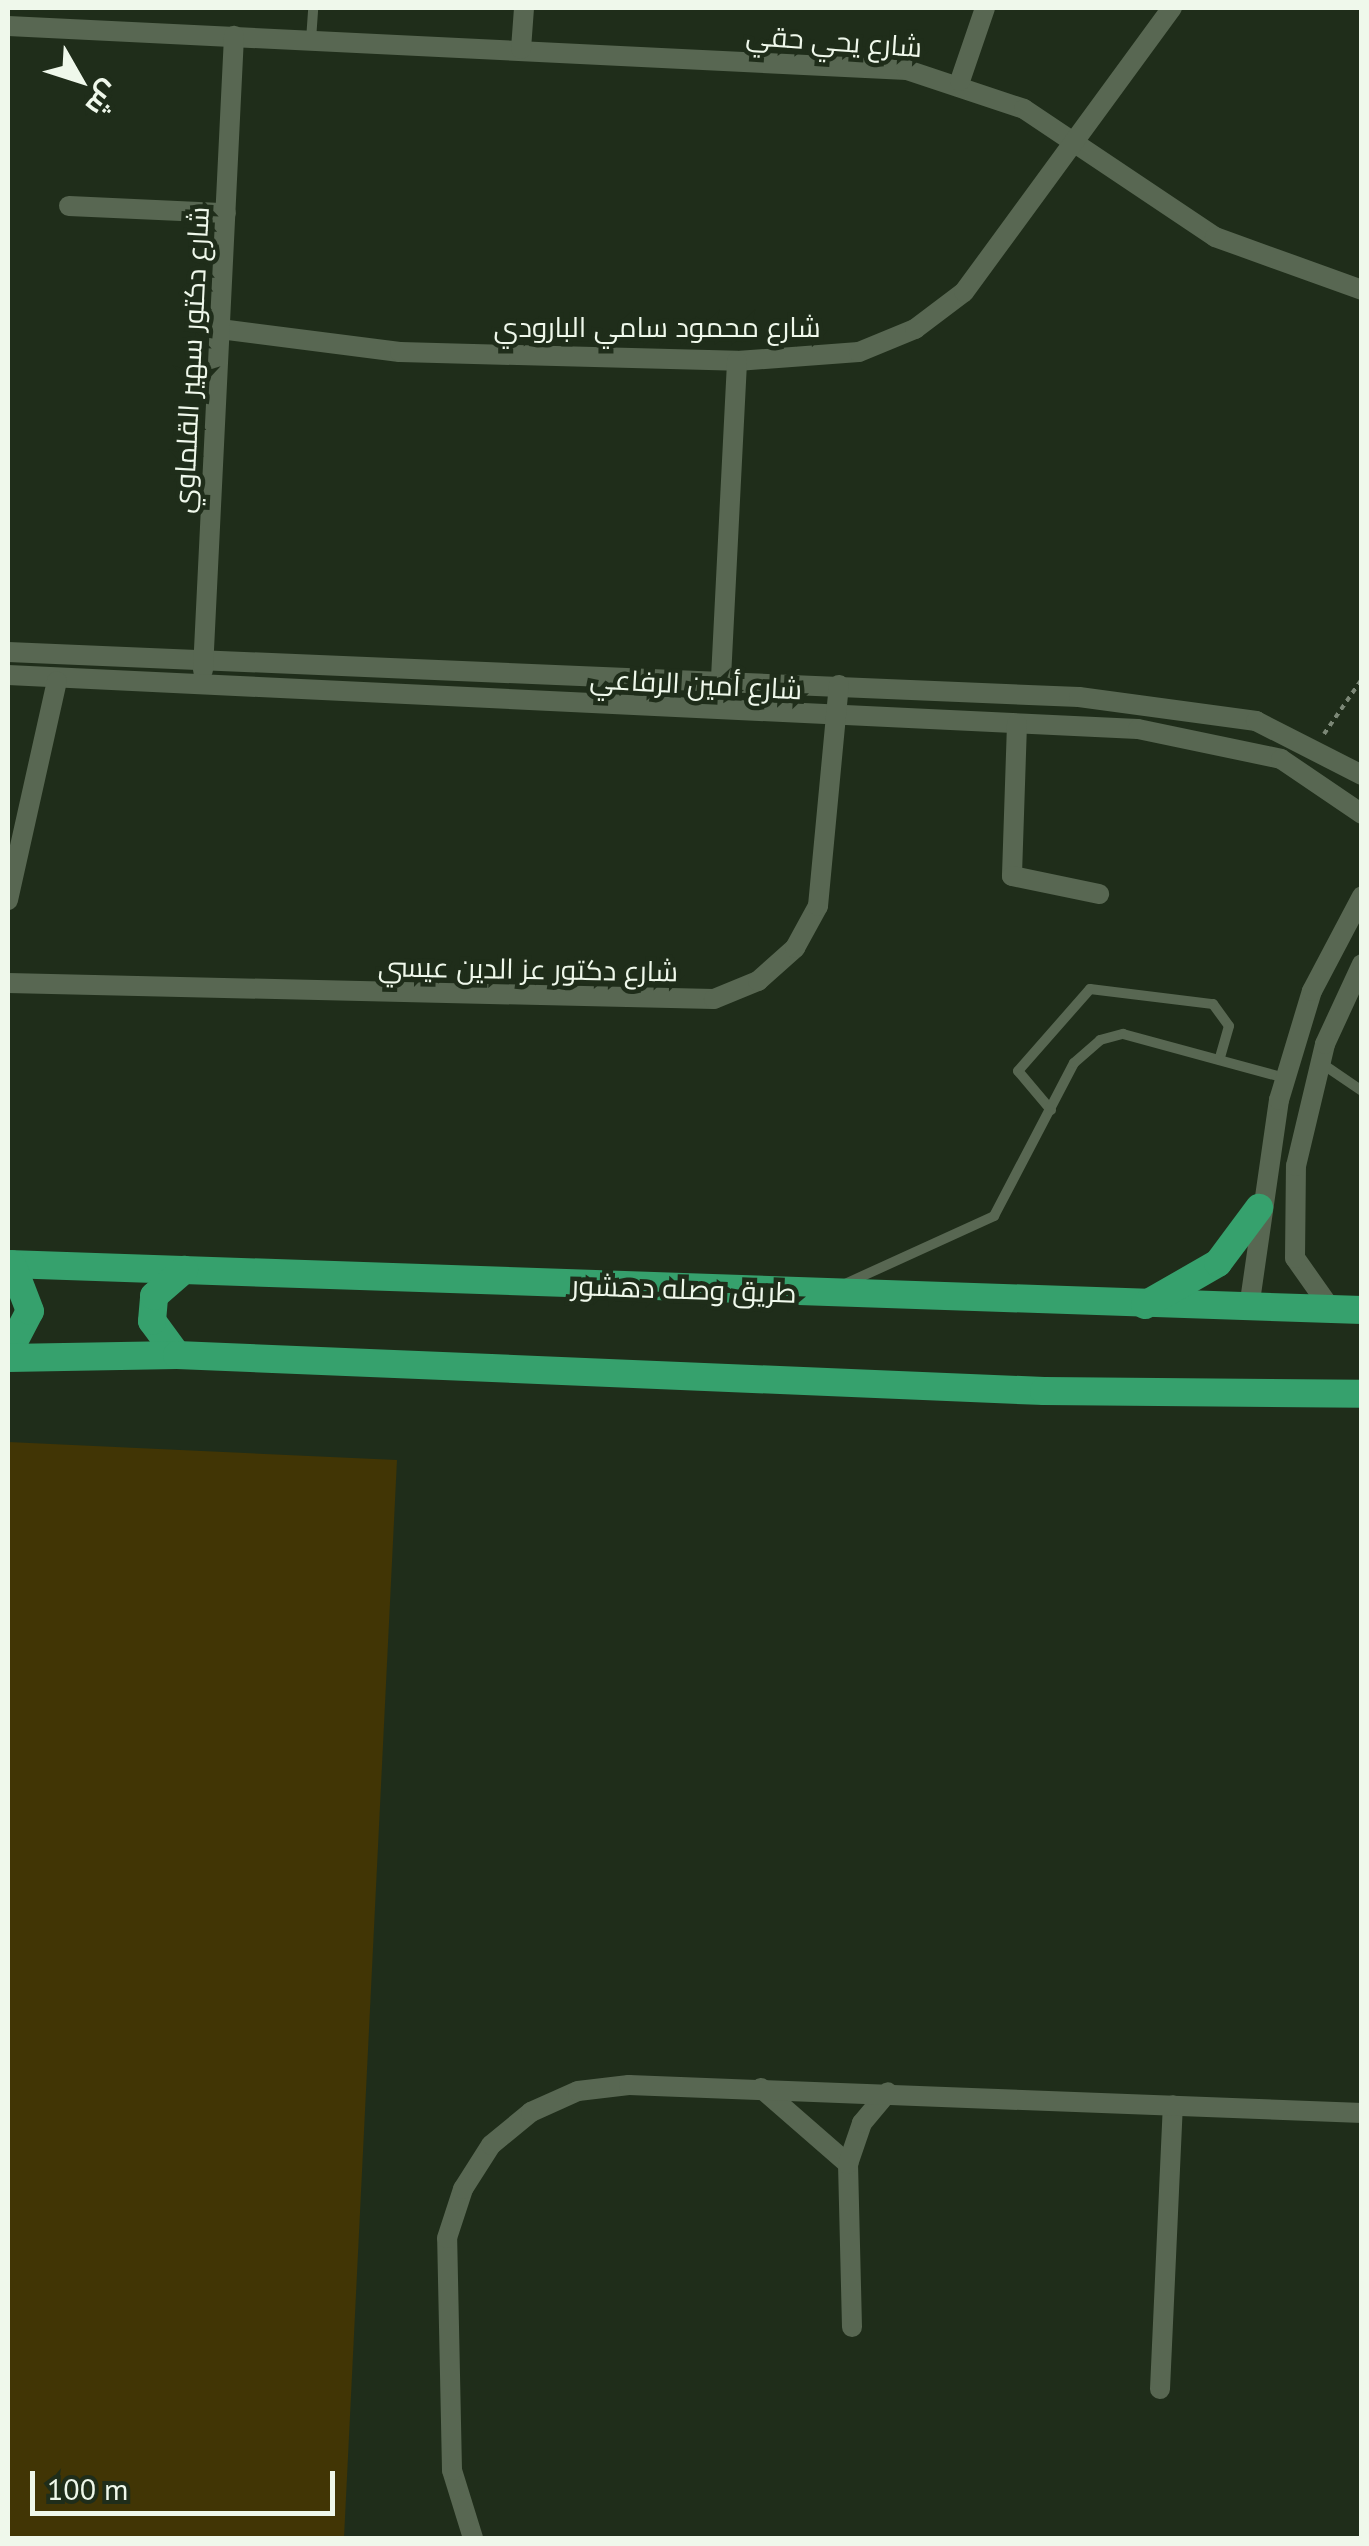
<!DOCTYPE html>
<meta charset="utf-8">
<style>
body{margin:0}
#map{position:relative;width:1369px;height:2546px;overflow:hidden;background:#1f2d1a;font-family:"PT Sans",Cairo,sans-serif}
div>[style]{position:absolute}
.green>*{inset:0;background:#413505}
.path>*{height:4px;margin-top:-2px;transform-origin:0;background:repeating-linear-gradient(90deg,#7b8776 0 5px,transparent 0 10px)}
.service>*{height:10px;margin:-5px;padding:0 5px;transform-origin:5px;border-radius:5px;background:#586752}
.minor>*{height:20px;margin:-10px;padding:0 10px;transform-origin:10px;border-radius:10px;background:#586752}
.primary>*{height:28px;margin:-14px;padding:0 14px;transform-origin:14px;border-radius:14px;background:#36a16d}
span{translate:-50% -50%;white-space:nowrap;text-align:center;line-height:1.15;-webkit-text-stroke:9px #1f2d1a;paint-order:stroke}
.street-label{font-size:28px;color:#eff8eb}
.frame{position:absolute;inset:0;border:10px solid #eff8eb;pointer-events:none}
.north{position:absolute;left:30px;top:30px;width:100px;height:100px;-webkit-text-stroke:8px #1f2d1a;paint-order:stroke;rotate:129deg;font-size:28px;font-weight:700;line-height:40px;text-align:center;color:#eff8eb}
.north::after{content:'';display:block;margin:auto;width:35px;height:45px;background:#eff8eb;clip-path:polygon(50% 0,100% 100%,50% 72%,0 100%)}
.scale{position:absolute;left:30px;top:2471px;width:305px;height:45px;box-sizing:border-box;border:5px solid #eff8eb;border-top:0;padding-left:12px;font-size:30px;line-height:35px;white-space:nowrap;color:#eff8eb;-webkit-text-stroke:8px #1f2d1a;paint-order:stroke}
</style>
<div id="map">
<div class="green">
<div style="clip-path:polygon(8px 1442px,397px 1460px,344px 2538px,8px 2538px)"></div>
</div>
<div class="path">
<div style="left:1324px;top:734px;width:67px;rotate:-55.4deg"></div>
</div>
<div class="service">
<div style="left:311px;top:40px;width:32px;rotate:-86deg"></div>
<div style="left:1321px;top:1063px;width:50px;rotate:34.3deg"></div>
<div style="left:1051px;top:1110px;width:51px;rotate:-130.2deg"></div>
<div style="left:1018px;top:1071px;width:109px;rotate:-48.7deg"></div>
<div style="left:1090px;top:989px;width:124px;rotate:7deg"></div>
<div style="left:1213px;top:1004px;width:27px;rotate:54deg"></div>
<div style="left:1229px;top:1026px;width:35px;rotate:106deg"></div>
<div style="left:845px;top:1284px;width:164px;rotate:-24.5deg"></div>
<div style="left:994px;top:1216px;width:173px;rotate:-62.4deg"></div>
<div style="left:1074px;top:1063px;width:35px;rotate:-41deg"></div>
<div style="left:1100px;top:1040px;width:24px;rotate:-15deg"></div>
<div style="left:1123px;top:1034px;width:168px;rotate:15.2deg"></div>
</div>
<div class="minor">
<div style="left:8px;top:26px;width:900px;rotate:2.8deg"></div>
<div style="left:907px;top:70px;width:123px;rotate:18.4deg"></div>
<div style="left:1024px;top:109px;width:230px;rotate:33.8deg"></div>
<div style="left:1215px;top:237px;width:156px;rotate:19.8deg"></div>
<div style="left:521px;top:49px;width:41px;rotate:-85.8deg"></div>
<div style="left:960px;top:81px;width:77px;rotate:-71.1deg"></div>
<div style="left:69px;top:206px;width:157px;rotate:2.6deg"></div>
<div style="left:220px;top:329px;width:181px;rotate:7.3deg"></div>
<div style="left:400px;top:352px;width:337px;rotate:1.5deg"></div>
<div style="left:737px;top:361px;width:122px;rotate:-4.2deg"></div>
<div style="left:859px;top:352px;width:61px;rotate:-22.3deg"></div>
<div style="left:915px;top:329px;width:61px;rotate:-37.1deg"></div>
<div style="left:964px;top:292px;width:352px;rotate:-53.8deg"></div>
<div style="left:8px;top:652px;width:1072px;rotate:2.41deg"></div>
<div style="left:1079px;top:697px;width:179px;rotate:7.7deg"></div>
<div style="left:1256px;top:721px;width:119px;rotate:27deg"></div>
<div style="left:203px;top:670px;width:635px;rotate:-87.2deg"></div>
<div style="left:8px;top:675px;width:1131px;rotate:2.74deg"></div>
<div style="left:1138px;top:729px;width:146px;rotate:11.8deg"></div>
<div style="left:1281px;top:759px;width:98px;rotate:34.2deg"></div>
<div style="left:721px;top:678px;width:317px;rotate:-87.1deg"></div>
<div style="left:1017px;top:724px;width:152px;rotate:91.9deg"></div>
<div style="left:1012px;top:876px;width:89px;rotate:11.7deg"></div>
<div style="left:8px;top:900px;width:224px;rotate:-77.4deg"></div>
<div style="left:8px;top:983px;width:706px;rotate:1.3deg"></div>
<div style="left:714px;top:999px;width:48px;rotate:-22.2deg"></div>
<div style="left:758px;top:981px;width:50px;rotate:-41.7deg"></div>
<div style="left:795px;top:948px;width:48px;rotate:-61.3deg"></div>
<div style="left:818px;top:906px;width:222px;rotate:-84.6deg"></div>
<div style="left:1249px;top:1308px;width:210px;rotate:-81.8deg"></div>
<div style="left:1279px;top:1100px;width:114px;rotate:-73.2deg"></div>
<div style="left:1312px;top:991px;width:107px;rotate:-62.2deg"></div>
<div style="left:1331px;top:1309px;width:62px;rotate:-125.2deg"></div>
<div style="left:1295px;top:1258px;width:92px;rotate:-89.4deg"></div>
<div style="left:1296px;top:1166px;width:125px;rotate:-76.6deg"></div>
<div style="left:1325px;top:1044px;width:88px;rotate:-65.2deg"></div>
<div style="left:761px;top:2088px;width:116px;rotate:41.1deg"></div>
<div style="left:852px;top:2327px;width:163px;rotate:-91.4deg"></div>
<div style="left:848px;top:2164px;width:43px;rotate:-71.1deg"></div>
<div style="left:862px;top:2123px;width:40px;rotate:-50deg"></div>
<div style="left:1160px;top:2389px;width:284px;rotate:-87.4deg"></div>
<div style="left:473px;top:2538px;width:71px;rotate:-107.2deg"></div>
<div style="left:452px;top:2470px;width:232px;rotate:-91.2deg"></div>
<div style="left:447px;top:2238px;width:52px;rotate:-71.9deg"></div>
<div style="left:463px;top:2189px;width:52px;rotate:-57.5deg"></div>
<div style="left:491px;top:2145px;width:52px;rotate:-39.5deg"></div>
<div style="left:531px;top:2112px;width:51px;rotate:-24.1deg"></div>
<div style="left:578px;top:2091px;width:51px;rotate:-6.7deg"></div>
<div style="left:629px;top:2085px;width:734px;rotate:2.19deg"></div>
</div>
<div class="primary">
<div style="left:8px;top:1264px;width:1355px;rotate:1.95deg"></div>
<div style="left:1145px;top:1305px;width:84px;rotate:-29.9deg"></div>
<div style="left:1218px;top:1263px;width:69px;rotate:-53.3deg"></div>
<div style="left:8px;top:1353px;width:47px;rotate:-62.4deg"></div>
<div style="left:30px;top:1311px;width:50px;rotate:-111deg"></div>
<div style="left:177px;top:1355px;width:42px;rotate:-126.3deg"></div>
<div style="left:152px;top:1321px;width:25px;rotate:-85deg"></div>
<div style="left:154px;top:1296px;width:40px;rotate:-41deg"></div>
<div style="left:8px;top:1358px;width:169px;rotate:-1deg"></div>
<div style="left:177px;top:1355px;width:868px;rotate:2.38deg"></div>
<div style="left:1044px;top:1391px;width:318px;rotate:0.5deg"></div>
</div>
<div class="street-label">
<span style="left:834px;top:41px;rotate:4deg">شارع يحي حقي</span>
<span style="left:657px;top:327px">شارع محمود سامي البارودي</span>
<span style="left:191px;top:360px;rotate:-87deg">شارع دكتور سهير القلماوي</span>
<span style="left:696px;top:684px;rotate:3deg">شارع أمين الرفاعي</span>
<span style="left:528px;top:969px;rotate:1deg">شارع دكتور عز الدين عيسي</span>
<span style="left:684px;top:1289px;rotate:2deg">طريق وصله دهشور</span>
</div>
<div class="frame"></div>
<div class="north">ش</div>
<div class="scale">100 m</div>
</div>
